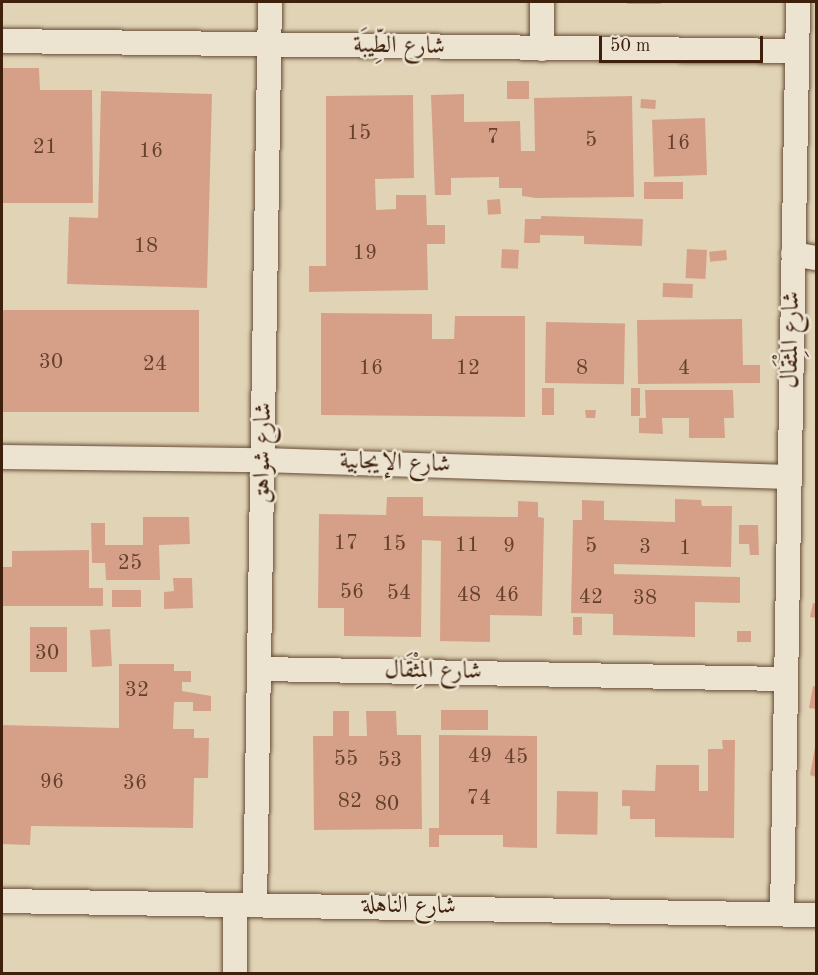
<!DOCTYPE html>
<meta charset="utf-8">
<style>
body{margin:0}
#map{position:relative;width:818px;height:975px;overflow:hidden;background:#e1d4b6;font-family:"Old Standard TT",Amiri,serif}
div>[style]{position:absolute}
.building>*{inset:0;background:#d6a088;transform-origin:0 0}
.roads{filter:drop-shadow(0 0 2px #684d37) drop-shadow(0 0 2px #684d37)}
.street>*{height:24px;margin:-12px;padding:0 12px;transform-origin:12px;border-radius:12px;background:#ece3d0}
span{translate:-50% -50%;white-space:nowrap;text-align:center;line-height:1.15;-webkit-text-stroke:5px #ece3d0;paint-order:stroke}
.number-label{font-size:21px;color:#65402c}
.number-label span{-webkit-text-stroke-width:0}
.street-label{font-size:24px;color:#3f200d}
.frame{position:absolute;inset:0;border:3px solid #3f200d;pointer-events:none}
.scale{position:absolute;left:599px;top:36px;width:164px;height:27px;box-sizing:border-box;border:3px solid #3f200d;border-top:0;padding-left:8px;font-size:18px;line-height:21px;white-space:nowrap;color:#3f200d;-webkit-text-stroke:4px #ece3d0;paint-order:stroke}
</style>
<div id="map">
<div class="building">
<div style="left:627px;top:2px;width:34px;height:2px"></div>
<div style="clip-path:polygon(2px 68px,39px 68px,40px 90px,92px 90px,93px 203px,2px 203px)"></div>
<div style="left:507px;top:81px;width:22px;height:18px"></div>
<div style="clip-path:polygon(101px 91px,212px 94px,207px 288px,67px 284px,69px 217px,98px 218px)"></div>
<div style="clip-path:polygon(464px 94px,464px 122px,520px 121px,521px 151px,535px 151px,534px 98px,632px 96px,634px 197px,536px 198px,522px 196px,522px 188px,499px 188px,499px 177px,451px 178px,451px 195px,435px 195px,431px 95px)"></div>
<div style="clip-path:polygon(413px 95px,414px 178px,375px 179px,376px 210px,396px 209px,396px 195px,426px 195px,427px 225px,445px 225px,445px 244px,427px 244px,428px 290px,309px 292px,309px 266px,326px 266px,326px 96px)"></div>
<div style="left:641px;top:99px;width:15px;height:9px;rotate:4deg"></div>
<div style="left:705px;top:118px;width:57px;height:53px;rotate:88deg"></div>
<div style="left:644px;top:182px;width:39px;height:17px"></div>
<div style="left:500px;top:199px;width:15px;height:13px;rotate:86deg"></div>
<div style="clip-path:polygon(541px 216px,643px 219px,642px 246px,584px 244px,584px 236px,540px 235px,540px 243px,524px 243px,525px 219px,541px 219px)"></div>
<div style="left:502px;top:249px;width:17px;height:19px;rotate:3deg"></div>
<div style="left:687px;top:249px;width:20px;height:29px;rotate:3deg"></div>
<div style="left:726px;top:250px;width:10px;height:17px;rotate:84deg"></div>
<div style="left:663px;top:283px;width:30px;height:14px;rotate:2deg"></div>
<div style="left:2px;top:310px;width:197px;height:102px"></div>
<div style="clip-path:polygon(321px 313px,432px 314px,432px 339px,454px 339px,455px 316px,525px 316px,525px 417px,321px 415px)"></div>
<div style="clip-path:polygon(742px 319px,743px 365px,760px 365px,760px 383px,638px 384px,637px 320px)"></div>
<div style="left:546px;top:322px;width:79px;height:61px;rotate:1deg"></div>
<div style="left:542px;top:388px;width:12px;height:27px"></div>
<div style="left:631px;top:388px;width:9px;height:28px"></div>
<div style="clip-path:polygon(645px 390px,733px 390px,734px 418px,724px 418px,725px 438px,689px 438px,689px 418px,662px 418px,663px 434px,639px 433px,639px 418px,646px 418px)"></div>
<div style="clip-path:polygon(585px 410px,596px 410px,595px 418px,586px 418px)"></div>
<div style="clip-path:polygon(387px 497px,423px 497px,423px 516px,518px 517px,518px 501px,538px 502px,538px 517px,544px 518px,542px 616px,490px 615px,490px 642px,440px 641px,441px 541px,422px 540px,421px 637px,344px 636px,344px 608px,318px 608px,319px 514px,386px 515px)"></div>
<div style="clip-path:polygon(675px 499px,701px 500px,702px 506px,732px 506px,731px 567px,614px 564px,614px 574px,740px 577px,740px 603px,695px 602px,695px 637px,613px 635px,613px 614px,571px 613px,573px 520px,582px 520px,582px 500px,604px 501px,604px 520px,675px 522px)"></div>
<div style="clip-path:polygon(143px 517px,189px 517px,190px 544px,159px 545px,160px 580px,106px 580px,105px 563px,92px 563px,91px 523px,105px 523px,105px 545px,143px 545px)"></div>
<div style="clip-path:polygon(739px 525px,758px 525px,759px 555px,750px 555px,749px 544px,739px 544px)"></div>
<div style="clip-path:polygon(89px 550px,89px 588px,103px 588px,103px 606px,2px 606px,2px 567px,12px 567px,12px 551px)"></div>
<div style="clip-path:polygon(173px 578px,192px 578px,193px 608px,164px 609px,164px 592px,174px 591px)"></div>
<div style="left:112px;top:590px;width:29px;height:17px"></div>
<div style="clip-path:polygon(813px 603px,816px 604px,816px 618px,810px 617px)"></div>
<div style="left:573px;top:617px;width:9px;height:18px"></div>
<div style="left:30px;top:627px;width:37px;height:45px"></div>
<div style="left:110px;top:629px;width:37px;height:20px;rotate:87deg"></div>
<div style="left:737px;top:631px;width:14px;height:11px"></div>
<div style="clip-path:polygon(119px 664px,174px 664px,174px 671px,191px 671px,191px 682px,182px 682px,182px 691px,211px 696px,211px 711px,193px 711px,193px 702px,174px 702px,173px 729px,194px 729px,194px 738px,209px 738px,208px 778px,194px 778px,193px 828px,31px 826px,30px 845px,2px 844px,2px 725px,119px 728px)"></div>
<div style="clip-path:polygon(813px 686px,816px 687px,816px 709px,809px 708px)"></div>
<div style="left:441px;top:710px;width:47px;height:20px"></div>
<div style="clip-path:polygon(333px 711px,349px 711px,349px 736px,367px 736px,366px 711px,396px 711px,397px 735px,421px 735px,422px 829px,314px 830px,313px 736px,333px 736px)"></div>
<div style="clip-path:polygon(439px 735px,537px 736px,537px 848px,503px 847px,503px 835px,439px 835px,439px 847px,429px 847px,429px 828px,439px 828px)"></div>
<div style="clip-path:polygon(722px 740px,735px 740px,734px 838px,655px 837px,655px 819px,630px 819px,630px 806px,622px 806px,622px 790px,655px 791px,656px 765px,699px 765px,699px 791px,708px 791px,708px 749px,723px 749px)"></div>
<div style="clip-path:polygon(815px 747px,816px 748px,816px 777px,810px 775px)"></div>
<div style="left:557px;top:791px;width:41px;height:43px;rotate:1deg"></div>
</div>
<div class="roads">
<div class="street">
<div style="left:2px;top:41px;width:795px;rotate:0.72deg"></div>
<div style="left:542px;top:49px;width:47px;rotate:-90deg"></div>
<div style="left:793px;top:254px;width:23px;rotate:10deg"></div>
<div style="left:2px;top:457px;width:261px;rotate:0.7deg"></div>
<div style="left:263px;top:460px;width:526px;rotate:1.85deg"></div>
<div style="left:262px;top:669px;width:523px;rotate:1.1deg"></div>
<div style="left:2px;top:901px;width:814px;rotate:0.99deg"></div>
<div style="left:255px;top:905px;width:903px;rotate:-89.05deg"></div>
<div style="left:782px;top:913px;width:911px;rotate:-88.99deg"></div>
<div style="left:235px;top:974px;width:68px;rotate:-90deg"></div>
</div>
</div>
<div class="number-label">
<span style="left:359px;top:134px">15</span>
<span style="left:493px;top:138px">7</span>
<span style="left:591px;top:141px">5</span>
<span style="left:678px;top:144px">16</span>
<span style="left:45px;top:148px">21</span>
<span style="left:151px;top:152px">16</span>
<span style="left:146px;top:247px">18</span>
<span style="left:365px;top:254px">19</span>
<span style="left:51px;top:363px">30</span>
<span style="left:155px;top:365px">24</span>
<span style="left:371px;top:369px">16</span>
<span style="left:468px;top:369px">12</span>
<span style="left:582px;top:369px">8</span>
<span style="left:684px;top:369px">4</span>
<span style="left:346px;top:544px">17</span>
<span style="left:394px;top:545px">15</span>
<span style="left:467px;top:546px">11</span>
<span style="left:509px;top:547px">9</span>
<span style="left:591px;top:547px">5</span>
<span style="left:645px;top:548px">3</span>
<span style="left:685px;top:549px">1</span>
<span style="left:130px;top:564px">25</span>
<span style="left:352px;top:593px">56</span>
<span style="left:399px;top:594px">54</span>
<span style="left:469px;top:596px">48</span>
<span style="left:507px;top:596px">46</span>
<span style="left:591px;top:598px">42</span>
<span style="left:645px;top:599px">38</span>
<span style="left:47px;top:654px">30</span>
<span style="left:137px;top:691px">32</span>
<span style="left:480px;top:757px">49</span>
<span style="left:516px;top:758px">45</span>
<span style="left:346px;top:760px">55</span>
<span style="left:390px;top:761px">53</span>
<span style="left:52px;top:783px">96</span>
<span style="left:135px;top:784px">36</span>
<span style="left:479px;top:799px">74</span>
<span style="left:350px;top:802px">82</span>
<span style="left:387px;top:805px">80</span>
</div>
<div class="street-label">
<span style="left:399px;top:47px;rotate:1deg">شارع الطِّيبَة</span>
<span style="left:792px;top:340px;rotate:-89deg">شارع المِثْقَال</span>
<span style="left:264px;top:453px;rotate:-89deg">شارع شواهق</span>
<span style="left:395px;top:464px;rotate:2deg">شارع الإيجابية</span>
<span style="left:433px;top:672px;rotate:1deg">شارع المِثْقَال</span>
<span style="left:409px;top:907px;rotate:1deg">شارع الناهلة</span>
</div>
<div class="frame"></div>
<div class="scale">50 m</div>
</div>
